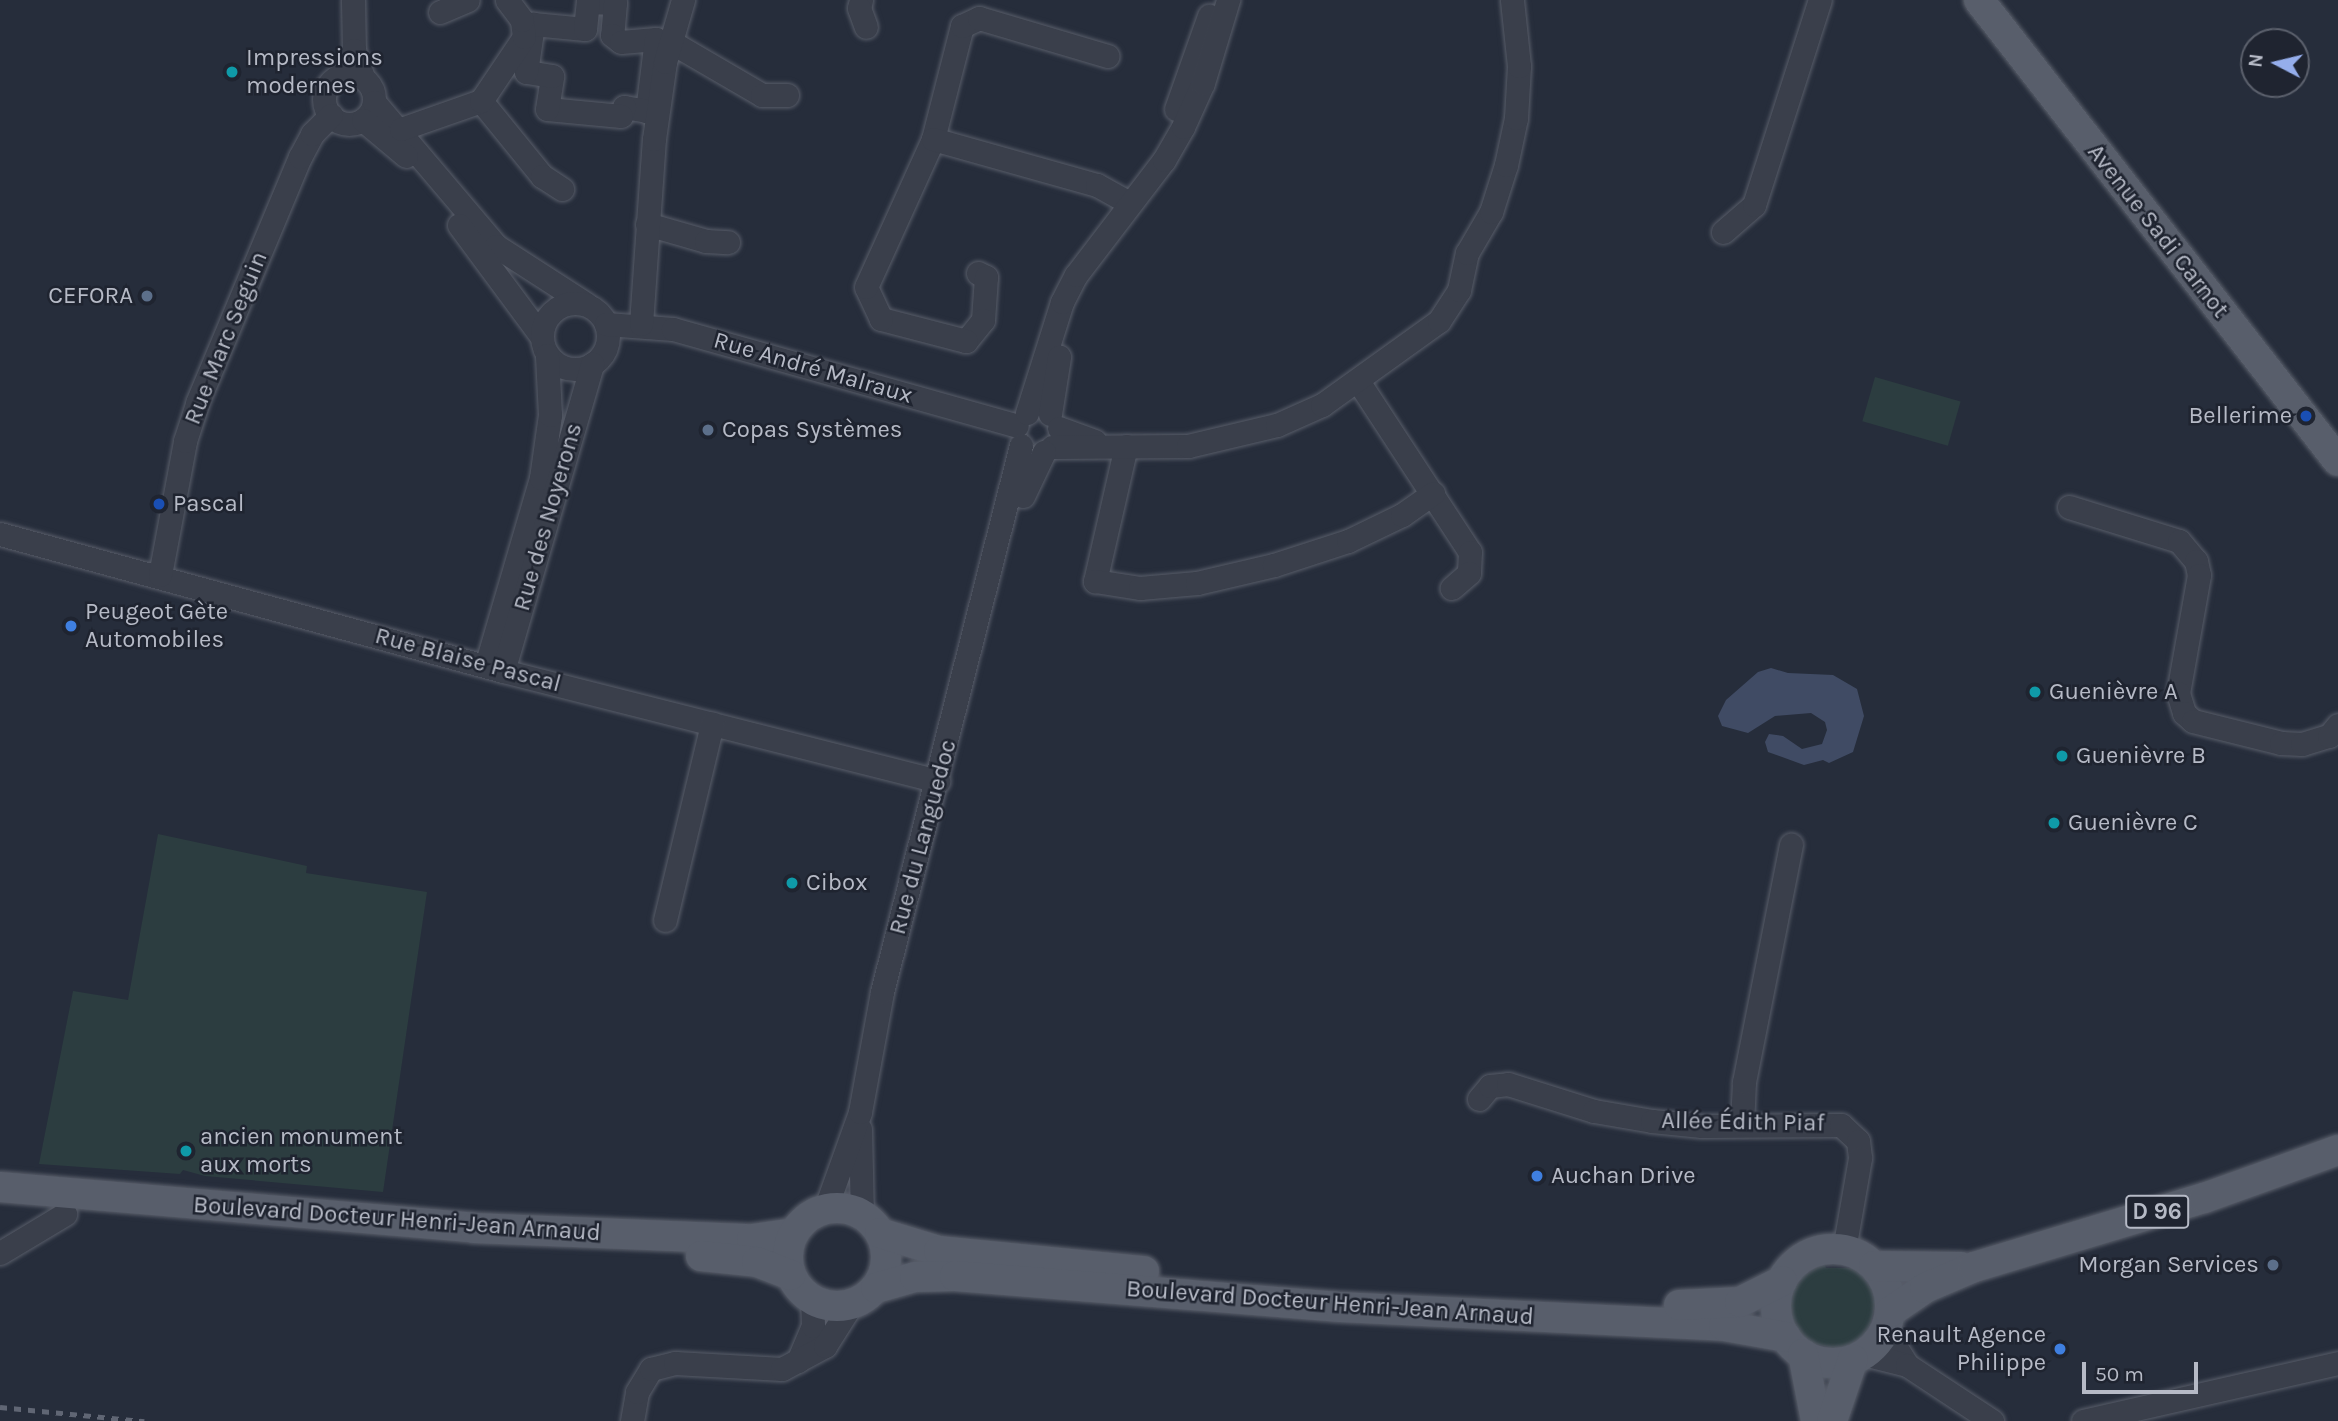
<!DOCTYPE html>
<meta charset="utf-8">
<style>
body{margin:0}
#map{position:relative;width:2338px;height:1421px;overflow:hidden;background:#262d3b;font-family:Karla,sans-serif}
div>[style]{position:absolute}
.green>*{inset:0;background:#2c3d40;transform-origin:0 0}
.water>*{inset:0;background:#404b64}
.roads{filter:drop-shadow(0 0 2px #585d69) drop-shadow(0 0 2px #585d69)}
.minor>*{height:23px;margin:-11.5px;padding:0 11.5px;transform-origin:11.5px;border-radius:11.5px;background:#3a3f4b}
.minor>.ring{margin:-11.5px;padding:0;box-sizing:content-box;background:none;border:23px solid #3a3f4b;border-radius:50%}
.major>*{height:30px;margin:-15px;padding:0 15px;transform-origin:15px;border-radius:15px;background:#585e6b}
.major>.ring{margin:-15px;padding:0;box-sizing:content-box;background:none;border:30px solid #585e6b;border-radius:50%}
.rail>*{height:4.5px;margin-top:-2.25px;transform-origin:0;background:repeating-linear-gradient(90deg,#606674 0 7px,transparent 0 14px)}
.dots>*{width:19px;height:19px;translate:-50% -50%;box-sizing:border-box;border:4px solid #1f2430;border-radius:50%}
span{translate:-50% -50%;white-space:nowrap;text-align:center;line-height:1.15;-webkit-text-stroke:5px #1f2430;paint-order:stroke}
.shield-label span{padding:2px 5px;background:#1f2430;border:2px solid;border-radius:5px;-webkit-text-stroke-width:0}
.shield-label{font-size:23px;color:#b6bac6;font-weight:700}
.poi-label{font-size:24px;color:#b6bac6}
.left{translate:0 -50%;text-align:left}
.right{translate:-100% -50%;text-align:right}
.street-label{font-size:24px;color:#b6bac6}
.north{position:absolute;left:2240px;top:28px;width:70px;height:70px;box-sizing:border-box;background:#1f2430;border:2px solid #5b606c;border-radius:50%;rotate:277deg;font-size:19px;font-weight:700;line-height:28px;text-align:center;color:#b6bac6}
.north::after{content:'';display:block;margin:auto;width:24px;height:32px;background:#95aeec;clip-path:polygon(50% 0,100% 100%,50% 72%,0 100%)}
.scale{position:absolute;left:2082px;top:1362px;width:116px;height:32px;box-sizing:border-box;border:4px solid #b6bac6;border-top:0;padding-left:9px;font-size:21px;line-height:24px;white-space:nowrap;color:#b6bac6;-webkit-text-stroke:5px #1f2430;paint-order:stroke}
</style>
<div id="map">
<div class="green">
<div style="left:1875px;top:377px;width:89px;height:46px;rotate:16deg"></div>
<div style="clip-path:polygon(158px 834px,307px 866px,306px 873px,427px 892px,383px 1192px,205px 1176px,183px 1170px,180px 1174px,39px 1164px,73px 991px,128px 1000px)"></div>
<div style="clip-path:polygon(1824px 1263px,1826px 1268px,1856px 1268px,1870px 1282px,1876px 1300px,1870px 1329px,1857px 1343px,1838px 1349px,1810px 1343px,1796px 1330px,1789px 1311px,1795px 1283px,1809px 1269px)"></div>
</div>
<div class="water">
<div style="clip-path:polygon(1771px 668px,1788px 673px,1833px 675px,1857px 689px,1864px 716px,1853px 752px,1829px 763px,1823px 760px,1804px 765px,1768px 752px,1765px 742px,1769px 734px,1783px 736px,1802px 749px,1822px 744px,1827px 730px,1825px 722px,1811px 713px,1775px 716px,1748px 733px,1722px 726px,1718px 716px,1726px 700px,1758px 672px)"></div>
</div>
<div class="roads">
<div class="minor">
<div style="left:353px;top:0;width:50px;rotate:88.9deg"></div>
<div style="left:354px;top:50px;width:29px;rotate:72deg"></div>
<div style="left:861px;top:0;width:8px;rotate:104deg"></div>
<div style="left:859px;top:8px;width:20px;rotate:70deg"></div>
<div style="left:588px;top:2px;width:27px;rotate:2deg"></div>
<div style="left:615px;top:3px;width:32px;rotate:95deg"></div>
<div style="left:612px;top:35px;width:11px;rotate:38deg"></div>
<div style="left:621px;top:42px;width:35px;rotate:-5deg"></div>
<div style="left:656px;top:39px;width:73px;rotate:97.1deg"></div>
<div style="left:647px;top:111px;width:23px;rotate:-170deg"></div>
<div style="left:624px;top:107px;width:9px;rotate:108deg"></div>
<div style="left:621px;top:116px;width:74px;rotate:-174.6deg"></div>
<div style="left:547px;top:109px;width:33px;rotate:-81deg"></div>
<div style="left:552px;top:76px;width:26px;rotate:-171deg"></div>
<div style="left:526px;top:72px;width:49px;rotate:-81.7deg"></div>
<div style="left:533px;top:24px;width:52px;rotate:5.5deg"></div>
<div style="left:585px;top:29px;width:27px;rotate:-84deg"></div>
<div style="left:440px;top:12px;width:30px;rotate:-23deg"></div>
<div style="left:671px;top:42px;width:105px;rotate:30.2deg"></div>
<div style="left:762px;top:95px;width:25px"></div>
<div class="ring" style="left:324px;top:74px;width:27px;height:27px"></div>
<div style="left:481px;top:101px;width:97px;rotate:50.9deg"></div>
<div style="left:542px;top:176px;width:24px;rotate:33deg"></div>
<div style="left:374px;top:102px;width:189px;rotate:49.7deg"></div>
<div style="left:496px;top:246px;width:107px;rotate:32.8deg"></div>
<div style="left:1176px;top:109px;width:99px;rotate:-70.5deg"></div>
<div style="left:363px;top:120px;width:56px;rotate:39.9deg"></div>
<div style="left:401px;top:129px;width:85px;rotate:-19.3deg"></div>
<div style="left:481px;top:101px;width:77px;rotate:-56.1deg"></div>
<div style="left:524px;top:37px;width:17px;rotate:-97deg"></div>
<div style="left:522px;top:20px;width:25px;rotate:-127deg"></div>
<div style="left:933px;top:139px;width:117px;rotate:-75.6deg"></div>
<div style="left:962px;top:26px;width:19px;rotate:-25deg"></div>
<div style="left:979px;top:18px;width:134px;rotate:16.5deg"></div>
<div style="left:647px;top:224px;width:61px;rotate:16.1deg"></div>
<div style="left:706px;top:241px;width:22px;rotate:3deg"></div>
<div style="left:459px;top:225px;width:138px;rotate:53.5deg"></div>
<div style="left:1723px;top:232px;width:41px;rotate:-41.1deg"></div>
<div style="left:1754px;top:205px;width:215px;rotate:-72.2deg"></div>
<div style="left:978px;top:273px;width:9px;rotate:27deg"></div>
<div style="left:986px;top:277px;width:43px;rotate:94deg"></div>
<div style="left:983px;top:320px;width:27px;rotate:129deg"></div>
<div style="left:966px;top:341px;width:88px;rotate:-165.5deg"></div>
<div style="left:881px;top:319px;width:35px;rotate:-115deg"></div>
<div style="left:866px;top:287px;width:162px;rotate:-65.6deg"></div>
<div style="left:933px;top:139px;width:170px;rotate:15.7deg"></div>
<div style="left:1097px;top:185px;width:35px;rotate:29deg"></div>
<div class="ring" style="left:542px;top:303px;width:43px;height:43px"></div>
<div style="left:606px;top:324px;width:67px;rotate:4.3deg"></div>
<div style="left:673px;top:329px;width:357px;rotate:15.7deg"></div>
<div style="left:641px;top:324px;width:185px;rotate:-86deg"></div>
<div style="left:654px;top:139px;width:78px;rotate:-81.9deg"></div>
<div style="left:665px;top:62px;width:65px;rotate:-73.8deg"></div>
<div style="left:1358px;top:381px;width:204px;rotate:56.8deg"></div>
<div style="left:1470px;top:552px;width:21px;rotate:93deg"></div>
<div style="left:1469px;top:573px;width:23px;rotate:139deg"></div>
<div style="left:1027px;top:413px;width:116px;rotate:-72.5deg"></div>
<div style="left:1062px;top:302px;width:30px;rotate:-63deg"></div>
<div style="left:1076px;top:275px;width:145px;rotate:-52.6deg"></div>
<div style="left:1164px;top:160px;width:38px;rotate:-60deg"></div>
<div style="left:1183px;top:127px;width:48px;rotate:-65.6deg"></div>
<div style="left:1203px;top:83px;width:87px;rotate:-73.2deg"></div>
<div style="left:1050px;top:414px;width:58px;rotate:-81deg"></div>
<div style="left:1059px;top:428px;width:38px;rotate:20deg"></div>
<div style="left:1126px;top:446px;width:139px;rotate:102.9deg"></div>
<div style="left:1095px;top:581px;width:46px;rotate:8.8deg"></div>
<div style="left:1140px;top:588px;width:57px;rotate:-5deg"></div>
<div style="left:1197px;top:583px;width:79px;rotate:-13.2deg"></div>
<div style="left:1274px;top:565px;width:78px;rotate:-18deg"></div>
<div style="left:1348px;top:541px;width:60px;rotate:-25.7deg"></div>
<div style="left:1402px;top:515px;width:38px;rotate:-35deg"></div>
<div style="left:1052px;top:447px;width:136px;rotate:-0.4deg"></div>
<div style="left:1188px;top:446px;width:91px;rotate:-13.3deg"></div>
<div style="left:1277px;top:425px;width:49px;rotate:-24deg"></div>
<div style="left:1322px;top:405px;width:144px;rotate:-35.7deg"></div>
<div style="left:1439px;top:321px;width:37px;rotate:-57deg"></div>
<div style="left:1459px;top:290px;width:38px;rotate:-78deg"></div>
<div style="left:1467px;top:253px;width:48px;rotate:-59.7deg"></div>
<div style="left:1491px;top:212px;width:49px;rotate:-72.3deg"></div>
<div style="left:1506px;top:165px;width:48px;rotate:-78deg"></div>
<div style="left:1516px;top:118px;width:52px;rotate:-86.7deg"></div>
<div style="left:1519px;top:66px;width:66px;rotate:-96.1deg"></div>
<div style="left:1023px;top:496px;width:49px;rotate:-64.5deg"></div>
<div style="left:2069px;top:507px;width:115px;rotate:17.2deg"></div>
<div style="left:2179px;top:541px;width:26px;rotate:50deg"></div>
<div style="left:2196px;top:561px;width:14px;rotate:78deg"></div>
<div style="left:2199px;top:575px;width:120px;rotate:100.1deg"></div>
<div style="left:2178px;top:693px;width:21px;rotate:73deg"></div>
<div style="left:2184px;top:713px;width:12px;rotate:42deg"></div>
<div style="left:2193px;top:721px;width:91px;rotate:14deg"></div>
<div style="left:2281px;top:743px;width:21px;rotate:3deg"></div>
<div style="left:2302px;top:744px;width:28px;rotate:-17deg"></div>
<div style="left:2329px;top:736px;width:14px;rotate:-51deg"></div>
<div style="left:0;top:534px;width:521px;rotate:15.24deg"></div>
<div style="left:503px;top:671px;width:449px;rotate:14.2deg"></div>
<div style="left:160px;top:575px;width:136px;rotate:-79.4deg"></div>
<div style="left:185px;top:441px;width:40px;rotate:-72deg"></div>
<div style="left:197px;top:403px;width:267px;rotate:-67.3deg"></div>
<div style="left:300px;top:157px;width:26px;rotate:-62deg"></div>
<div style="left:312px;top:134px;width:27px;rotate:-45deg"></div>
<div style="left:486px;top:666px;width:196px;rotate:-73.7deg"></div>
<div style="left:541px;top:478px;width:64px;rotate:-81.9deg"></div>
<div style="left:550px;top:415px;width:60px;rotate:-92.9deg"></div>
<div style="left:503px;top:671px;width:320px;rotate:-73.8deg"></div>
<div style="left:665px;top:920px;width:202px;rotate:-76.5deg"></div>
<div style="left:1479px;top:1099px;width:17px;rotate:-50deg"></div>
<div style="left:1490px;top:1086px;width:18px;rotate:-6deg"></div>
<div style="left:1508px;top:1084px;width:90px;rotate:17.4deg"></div>
<div style="left:1594px;top:1111px;width:59px;rotate:9.8deg"></div>
<div style="left:1652px;top:1121px;width:50px;rotate:5.7deg"></div>
<div style="left:1702px;top:1126px;width:139px;rotate:-0.4deg"></div>
<div style="left:1841px;top:1125px;width:23px;rotate:43deg"></div>
<div style="left:1858px;top:1141px;width:17px;rotate:83deg"></div>
<div style="left:1860px;top:1158px;width:93px;rotate:99.9deg"></div>
<div style="left:1742px;top:1124px;width:42px;rotate:-87.3deg"></div>
<div style="left:1744px;top:1082px;width:242px;rotate:-78.8deg"></div>
<div style="left:860px;top:1129px;width:86px;rotate:88.7deg"></div>
<div style="left:825px;top:1210px;width:104px;rotate:-70.3deg"></div>
<div style="left:860px;top:1112px;width:122px;rotate:-79.6deg"></div>
<div style="left:882px;top:992px;width:564px;rotate:-75.74deg"></div>
<div style="left:0;top:1253px;width:76px;rotate:-31deg"></div>
<div style="left:1885px;top:1330px;width:41px;rotate:57.8deg"></div>
<div style="left:1864px;top:1354px;width:44px;rotate:14.3deg"></div>
<div style="left:1907px;top:1365px;width:102px;rotate:33.4deg"></div>
<div style="left:798px;top:1361px;width:38px;rotate:-67deg"></div>
<div style="left:813px;top:1326px;width:26px;rotate:-92deg"></div>
<div style="left:632px;top:1421px;width:29px;rotate:-80deg"></div>
<div style="left:637px;top:1392px;width:27px;rotate:-59deg"></div>
<div style="left:651px;top:1369px;width:25px;rotate:-14deg"></div>
<div style="left:675px;top:1363px;width:107px;rotate:3.2deg"></div>
<div style="left:782px;top:1369px;width:49px;rotate:-28.1deg"></div>
<div style="left:825px;top:1346px;width:49px;rotate:-57.6deg"></div>
<div style="left:2083px;top:1421px;width:262px;rotate:-12.8deg"></div>
</div>
<div class="major">
<div style="left:1979px;top:0;width:584px;rotate:52.09deg"></div>
<div style="left:0;top:1187px;width:476px;rotate:4.9deg"></div>
<div style="left:474px;top:1228px;width:278px;rotate:2.3deg"></div>
<div style="left:752px;top:1239px;width:42px;rotate:-8.1deg"></div>
<div class="ring" style="left:788px;top:1208px;width:68px;height:68px"></div>
<div style="left:880px;top:1233px;width:62px;rotate:17deg"></div>
<div style="left:939px;top:1251px;width:206px;rotate:5.6deg"></div>
<div class="ring" style="left:1776px;top:1249px;width:84px;height:84px"></div>
<div style="left:701px;top:1256px;width:56px;rotate:6.1deg"></div>
<div style="left:757px;top:1262px;width:36px;rotate:21deg"></div>
<div style="left:1874px;top:1266px;width:87px;rotate:0.7deg"></div>
<div style="left:876px;top:1288px;width:41px;rotate:-15.8deg"></div>
<div style="left:915px;top:1277px;width:40px;rotate:-1.4deg"></div>
<div style="left:955px;top:1276px;width:386px;rotate:4.6deg"></div>
<div style="left:1340px;top:1307px;width:384px;rotate:2.8deg"></div>
<div style="left:1724px;top:1326px;width:63px;rotate:10.1deg"></div>
<div style="left:1679px;top:1305px;width:61px;rotate:-2.8deg"></div>
<div style="left:1740px;top:1302px;width:47px;rotate:-26.6deg"></div>
<div style="left:1890px;top:1312px;width:42px;rotate:-34.4deg"></div>
<div style="left:1925px;top:1288px;width:53px;rotate:-23.2deg"></div>
<div style="left:1974px;top:1267px;width:240px;rotate:-16.7deg"></div>
<div style="left:2204px;top:1198px;width:142px;rotate:-19.7deg"></div>
<div style="left:1803px;top:1354px;width:68px;rotate:79deg"></div>
<div style="left:1832px;top:1421px;width:65px;rotate:-71.3deg"></div>
</div>
</div>
<div class="rail">
<div style="left:0;top:1407px;width:145px;rotate:5.6deg"></div>
</div>
<div class="dots">
<div style="left:232px;top:72px;background:#0f9aa8"></div>
<div style="left:147px;top:296px;background:#5c6f8a"></div>
<div style="left:2306px;top:416px;background:#1a4fb4"></div>
<div style="left:708px;top:430px;background:#5c6f8a"></div>
<div style="left:159px;top:504px;background:#1a4fb4"></div>
<div style="left:71px;top:626px;background:#3f7fe0"></div>
<div style="left:2035px;top:692px;background:#0f9aa8"></div>
<div style="left:2062px;top:756px;background:#0f9aa8"></div>
<div style="left:2054px;top:823px;background:#0f9aa8"></div>
<div style="left:792px;top:883px;background:#0f9aa8"></div>
<div style="left:186px;top:1151px;background:#0f9aa8"></div>
<div style="left:1537px;top:1176px;background:#3f7fe0"></div>
<div style="left:2273px;top:1265px;background:#5c6f8a"></div>
<div style="left:2060px;top:1349px;background:#3f7fe0"></div>
</div>
<div class="shield-label">
<span style="left:2157px;top:1212px">D 96</span>
</div>
<div class="poi-label">
<span class="left" style="left:246px;top:72px">Impressions<br>modernes</span>
<span class="right" style="left:133px;top:296px">CEFORA</span>
<span class="right" style="left:2292px;top:416px">Bellerime</span>
<span class="left" style="left:722px;top:430px">Copas Systèmes</span>
<span class="left" style="left:173px;top:504px">Pascal</span>
<span class="left" style="left:85px;top:626px">Peugeot Gète<br>Automobiles</span>
<span class="left" style="left:2049px;top:692px">Guenièvre A</span>
<span class="left" style="left:2076px;top:756px">Guenièvre B</span>
<span class="left" style="left:2068px;top:823px">Guenièvre C</span>
<span class="left" style="left:806px;top:883px">Cibox</span>
<span class="left" style="left:200px;top:1151px">ancien monument<br>aux morts</span>
<span class="left" style="left:1551px;top:1176px">Auchan Drive</span>
<span class="right" style="left:2259px;top:1265px">Morgan Services</span>
<span class="right" style="left:2046px;top:1349px">Renault Agence<br>Philippe</span>
</div>
<div class="street-label">
<span style="left:2158px;top:231px;rotate:52deg">Avenue Sadi Carnot</span>
<span style="left:226px;top:338px;rotate:-68deg">Rue Marc Seguin</span>
<span style="left:813px;top:368px;rotate:16deg">Rue André Malraux</span>
<span style="left:548px;top:517px;rotate:-74deg">Rue des Noyerons</span>
<span style="left:468px;top:660px;rotate:15deg">Rue Blaise Pascal</span>
<span style="left:923px;top:837px;rotate:-75deg">Rue du Languedoc</span>
<span style="left:1743px;top:1122px;rotate:1deg">Allée Édith Piaf</span>
<span style="left:397px;top:1219px;rotate:4deg">Boulevard Docteur Henri-Jean Arnaud</span>
<span style="left:1330px;top:1303px;rotate:4deg">Boulevard Docteur Henri-Jean Arnaud</span>
</div>
<div class="north">N</div>
<div class="scale">50 m</div>
</div>
